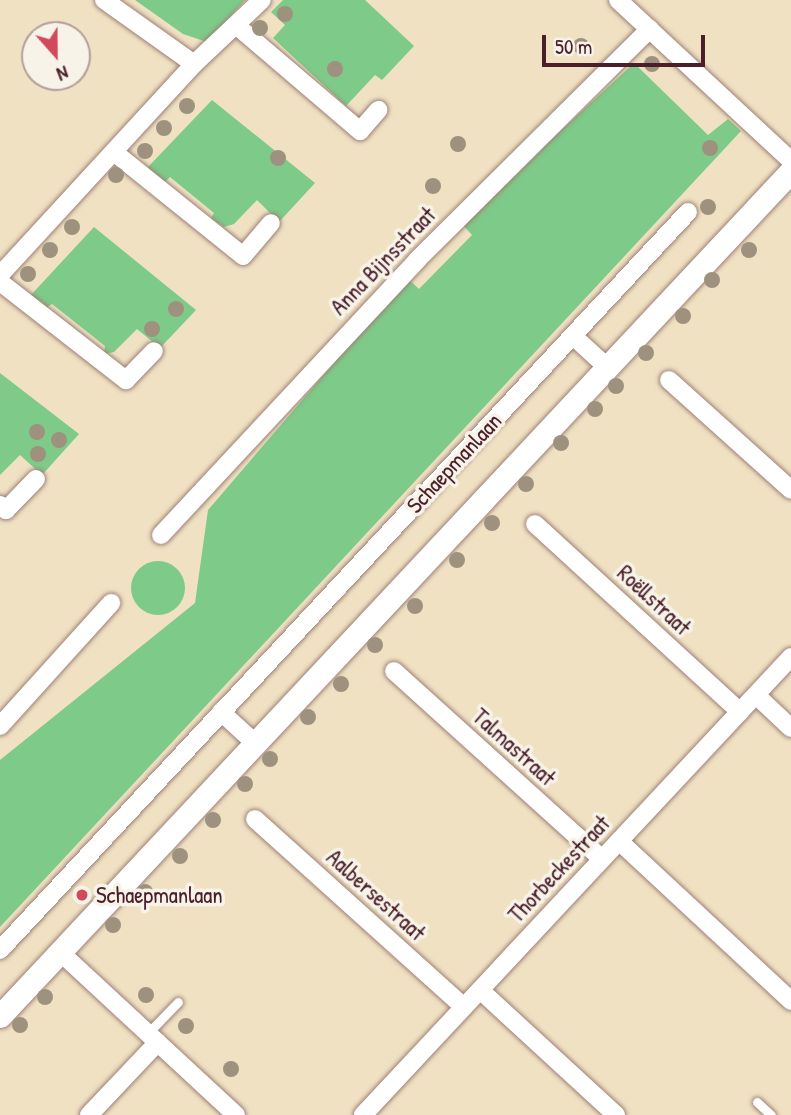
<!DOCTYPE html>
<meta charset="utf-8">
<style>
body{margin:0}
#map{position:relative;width:791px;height:1115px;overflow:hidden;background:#f0e1c3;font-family:"Patrick Hand",sans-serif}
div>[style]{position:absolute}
.green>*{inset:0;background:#7eca89}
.round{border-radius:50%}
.roads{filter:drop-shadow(0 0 2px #9d8077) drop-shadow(0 0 2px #9d8077)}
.service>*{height:9px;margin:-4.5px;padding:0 4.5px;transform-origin:4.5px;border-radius:4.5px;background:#fff}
.minor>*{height:18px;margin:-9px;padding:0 9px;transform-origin:9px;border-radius:9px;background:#fff}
.tertiary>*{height:23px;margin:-11.5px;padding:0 11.5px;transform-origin:11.5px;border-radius:11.5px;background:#fff}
.trees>*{width:16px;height:16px;margin:-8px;border-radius:50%;background:#9e927f}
.dots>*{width:19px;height:19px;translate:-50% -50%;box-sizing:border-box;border:4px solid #f7f3e8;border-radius:50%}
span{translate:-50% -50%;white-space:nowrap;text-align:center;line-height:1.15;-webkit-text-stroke:7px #f7f3e8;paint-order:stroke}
.street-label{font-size:23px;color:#4a1f2b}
.poi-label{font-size:23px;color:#4a1f2b}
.left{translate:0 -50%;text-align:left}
.north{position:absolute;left:21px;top:21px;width:70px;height:70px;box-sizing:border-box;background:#f7f3e8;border:2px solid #b29e9c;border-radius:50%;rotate:159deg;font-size:19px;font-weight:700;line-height:28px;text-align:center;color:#4a1f2b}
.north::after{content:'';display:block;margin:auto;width:24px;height:32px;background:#d1495b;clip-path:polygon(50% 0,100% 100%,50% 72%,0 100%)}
.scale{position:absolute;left:542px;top:35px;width:163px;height:32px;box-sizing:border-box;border:4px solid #4a1f2b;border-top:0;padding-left:9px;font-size:21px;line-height:24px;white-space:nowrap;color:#4a1f2b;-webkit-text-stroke:5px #f7f3e8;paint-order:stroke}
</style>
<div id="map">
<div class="green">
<div style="clip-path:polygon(135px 0,245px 0,207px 42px,183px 34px)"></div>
<div style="clip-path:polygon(283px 0,365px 0,414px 46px,382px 80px,375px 75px,346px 106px,273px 38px,285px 25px,271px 12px)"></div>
<div style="clip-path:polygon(634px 63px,708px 135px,728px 119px,741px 131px,0 927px,0 760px,195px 603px,208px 510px,407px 278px,419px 289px,472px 235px,461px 223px)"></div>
<div style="clip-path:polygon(212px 100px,315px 183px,279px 222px,257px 200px,234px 224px,224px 227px,211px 218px,214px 213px,170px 177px,165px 182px,147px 168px)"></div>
<div style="clip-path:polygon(94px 227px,196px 310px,160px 348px,137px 329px,114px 352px,104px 354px,105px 346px,52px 304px,46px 308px,30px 296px)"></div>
<div style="clip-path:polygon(0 373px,79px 434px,42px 475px,20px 455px,0 475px)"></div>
<div class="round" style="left:131px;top:561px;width:54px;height:54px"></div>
</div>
<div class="roads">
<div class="service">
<div style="left:148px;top:1033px;width:43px;rotate:-45.9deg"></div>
<div style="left:757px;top:1102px;width:19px;rotate:43deg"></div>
</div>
<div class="minor">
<div style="left:104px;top:0;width:110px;rotate:35.4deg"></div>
<div style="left:618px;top:0;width:236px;rotate:42.9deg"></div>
<div style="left:237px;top:26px;width:162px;rotate:40.5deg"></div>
<div style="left:360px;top:131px;width:28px;rotate:-49deg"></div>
<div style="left:115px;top:153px;width:164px;rotate:38.8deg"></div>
<div style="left:243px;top:256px;width:43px;rotate:-49.7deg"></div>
<div style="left:0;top:275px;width:287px;rotate:-47.4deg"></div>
<div style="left:194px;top:64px;width:93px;rotate:-43.3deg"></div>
<div style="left:0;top:282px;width:160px;rotate:37.9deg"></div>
<div style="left:126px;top:380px;width:40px;rotate:-46deg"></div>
<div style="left:573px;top:336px;width:46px;rotate:42.4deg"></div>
<div style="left:669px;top:380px;width:164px;rotate:42deg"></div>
<div style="left:0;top:505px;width:8px;rotate:40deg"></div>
<div style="left:6px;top:510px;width:43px;rotate:-45.9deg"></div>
<div style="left:535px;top:524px;width:278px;rotate:42.5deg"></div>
<div style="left:161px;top:535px;width:376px;rotate:-47deg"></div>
<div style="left:417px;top:260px;width:328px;rotate:-44.8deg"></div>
<div style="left:394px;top:671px;width:280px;rotate:42.1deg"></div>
<div style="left:756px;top:695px;width:48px;rotate:43.3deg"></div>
<div style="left:221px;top:712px;width:46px;rotate:42.4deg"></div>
<div style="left:0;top:726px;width:166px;rotate:-47.9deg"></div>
<div style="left:255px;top:819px;width:281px;rotate:42deg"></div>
<div style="left:619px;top:841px;width:235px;rotate:42.9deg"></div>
<div style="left:0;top:950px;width:1009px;rotate:-47.01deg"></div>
<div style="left:60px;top:952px;width:240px;rotate:42.8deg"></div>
<div style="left:480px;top:990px;width:185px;rotate:42.6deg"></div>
<div style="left:89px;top:1115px;width:100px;rotate:-46.6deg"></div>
<div style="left:363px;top:1115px;width:627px;rotate:-46.94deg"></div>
</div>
<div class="tertiary">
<div style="left:0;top:1016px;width:1157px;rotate:-46.89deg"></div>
</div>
</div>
<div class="trees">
<div style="left:285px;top:14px"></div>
<div style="left:260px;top:28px"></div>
<div style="left:581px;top:46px"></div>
<div style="left:652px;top:64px"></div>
<div style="left:335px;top:69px"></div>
<div style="left:187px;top:106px"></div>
<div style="left:164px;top:128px"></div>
<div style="left:458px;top:144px"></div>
<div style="left:710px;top:148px"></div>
<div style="left:145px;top:151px"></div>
<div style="left:278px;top:158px"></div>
<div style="left:116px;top:175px"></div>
<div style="left:433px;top:186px"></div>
<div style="left:708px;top:207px"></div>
<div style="left:72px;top:227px"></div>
<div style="left:50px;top:250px"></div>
<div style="left:749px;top:250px"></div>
<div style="left:28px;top:274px"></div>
<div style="left:712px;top:280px"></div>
<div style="left:176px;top:309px"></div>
<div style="left:683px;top:316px"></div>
<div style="left:152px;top:329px"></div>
<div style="left:646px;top:353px"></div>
<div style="left:616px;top:386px"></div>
<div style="left:595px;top:409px"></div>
<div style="left:37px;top:432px"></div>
<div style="left:59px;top:440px"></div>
<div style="left:561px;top:443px"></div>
<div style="left:38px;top:454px"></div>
<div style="left:526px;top:484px"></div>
<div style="left:492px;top:523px"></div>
<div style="left:457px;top:560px"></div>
<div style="left:415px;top:606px"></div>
<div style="left:375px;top:645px"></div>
<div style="left:341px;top:684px"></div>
<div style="left:308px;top:717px"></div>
<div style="left:270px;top:759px"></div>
<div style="left:245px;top:784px"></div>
<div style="left:213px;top:820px"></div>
<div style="left:180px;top:856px"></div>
<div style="left:145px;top:892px"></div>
<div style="left:113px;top:925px"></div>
<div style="left:146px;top:995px"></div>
<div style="left:45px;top:997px"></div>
<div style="left:20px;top:1025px"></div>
<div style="left:186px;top:1026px"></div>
<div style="left:231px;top:1069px"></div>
</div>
<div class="dots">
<div style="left:82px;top:895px;background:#d1495b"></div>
</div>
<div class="street-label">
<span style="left:383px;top:261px;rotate:-46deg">Anna Bijnsstraat</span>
<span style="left:454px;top:463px;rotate:-47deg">Schaepmanlaan</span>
<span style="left:654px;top:600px;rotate:43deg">Roëllstraat</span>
<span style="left:514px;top:747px;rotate:42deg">Talmastraat</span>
<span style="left:559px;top:869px;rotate:-47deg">Thorbeckestraat</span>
<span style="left:376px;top:895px;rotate:42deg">Aalbersestraat</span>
</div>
<div class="poi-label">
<span class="left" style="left:96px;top:895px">Schaepmanlaan</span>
</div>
<div class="north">N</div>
<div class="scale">50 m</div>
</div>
